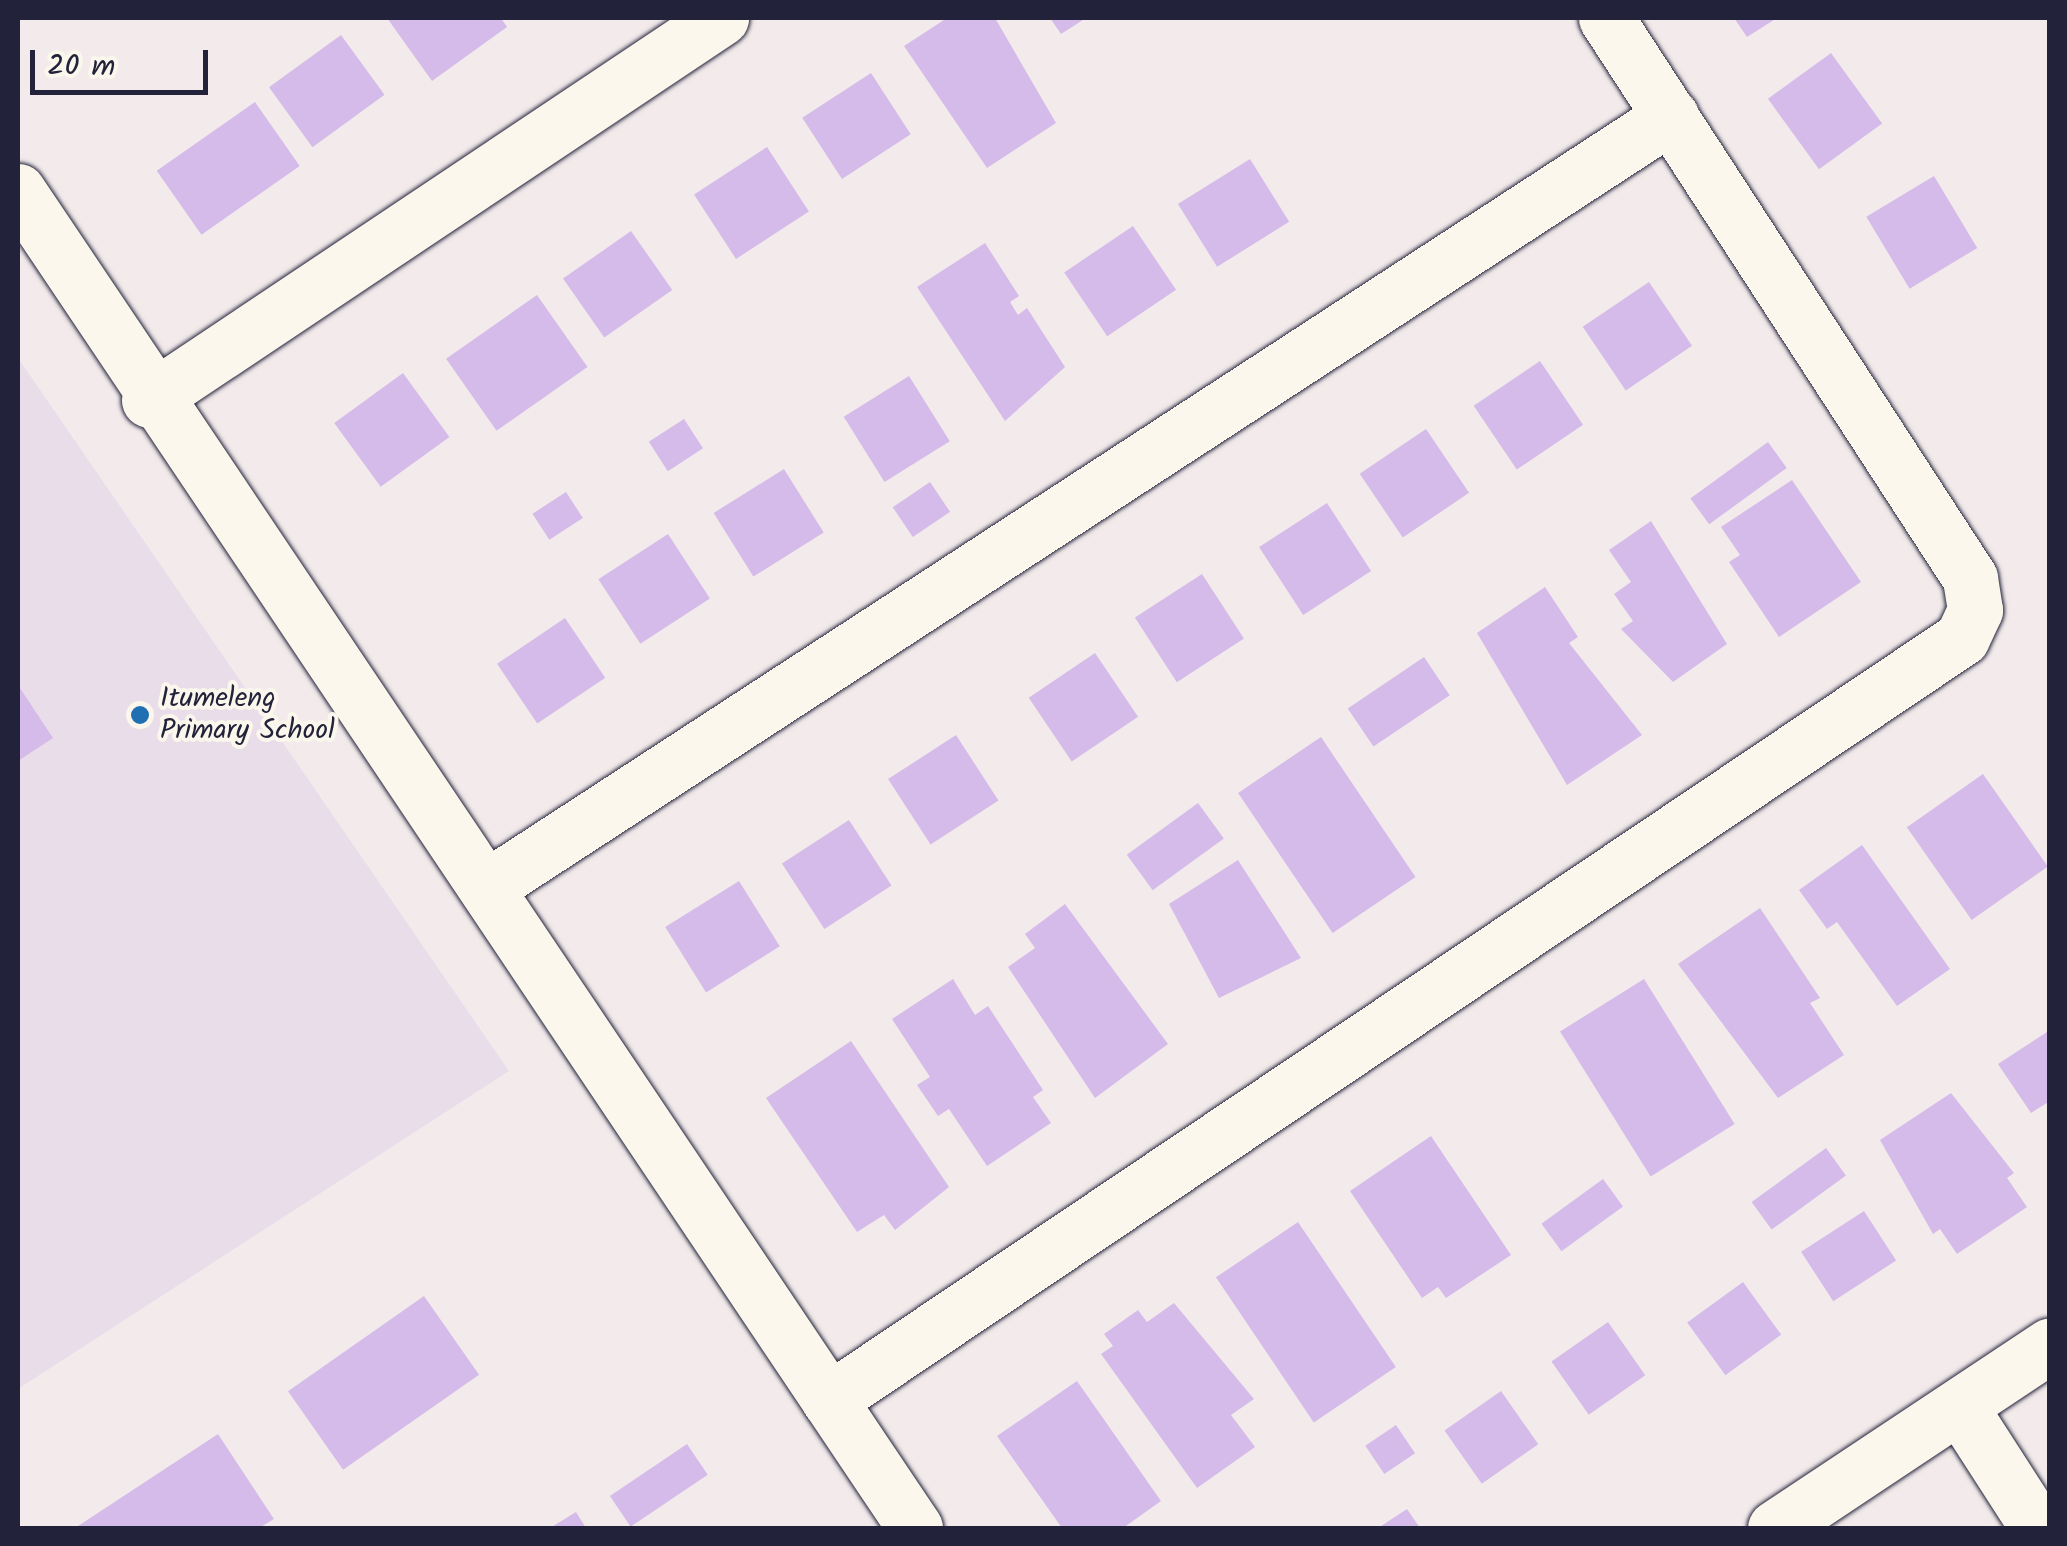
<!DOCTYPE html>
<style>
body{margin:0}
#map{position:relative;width:2067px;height:1546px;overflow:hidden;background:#f3ebeb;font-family:Kalam,sans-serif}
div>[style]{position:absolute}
.built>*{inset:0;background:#eaddea}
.building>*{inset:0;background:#d5bbe9;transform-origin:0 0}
.roads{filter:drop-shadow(0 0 2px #22223b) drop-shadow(0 0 2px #22223b)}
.street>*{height:55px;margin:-27.5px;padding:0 27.5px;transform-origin:27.5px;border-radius:27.5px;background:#fbf7ec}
.dots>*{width:28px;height:28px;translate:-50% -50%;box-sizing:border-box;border:5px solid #fbf7ec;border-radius:50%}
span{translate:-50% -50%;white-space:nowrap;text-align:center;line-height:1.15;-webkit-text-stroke:8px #fbf7ec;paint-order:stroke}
.poi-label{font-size:28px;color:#22223b}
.left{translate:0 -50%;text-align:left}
.frame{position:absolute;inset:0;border:20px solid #22223b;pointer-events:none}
.scale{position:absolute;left:30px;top:50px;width:178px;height:45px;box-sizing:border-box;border:5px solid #22223b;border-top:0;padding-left:12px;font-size:30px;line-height:35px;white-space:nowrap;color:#22223b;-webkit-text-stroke:8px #fbf7ec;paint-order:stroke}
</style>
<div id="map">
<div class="built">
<div style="clip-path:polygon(18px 358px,509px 1071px,18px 1389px)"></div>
</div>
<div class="building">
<div style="clip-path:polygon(387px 18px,501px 18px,507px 27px,432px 81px)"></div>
<div style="clip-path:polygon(947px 18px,995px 18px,1056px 123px,987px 168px,904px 46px)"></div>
<div style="clip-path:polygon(1050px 18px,1086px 18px,1061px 34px)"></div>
<div style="clip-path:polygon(1734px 18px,1777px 18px,1747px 37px)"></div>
<div style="left:341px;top:35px;width:74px;height:89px;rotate:54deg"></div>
<div style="left:1831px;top:53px;width:87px;height:78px;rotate:54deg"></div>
<div style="left:871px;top:73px;width:73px;height:82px;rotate:57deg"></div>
<div style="left:255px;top:102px;width:78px;height:120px;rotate:55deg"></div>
<div style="left:767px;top:147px;width:77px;height:87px;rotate:57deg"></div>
<div style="left:1250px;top:159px;width:74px;height:85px;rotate:58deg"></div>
<div style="left:1934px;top:176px;width:84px;height:79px;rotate:59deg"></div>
<div style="left:1133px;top:226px;width:77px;height:83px;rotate:56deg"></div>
<div style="left:631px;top:231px;width:72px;height:83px;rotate:55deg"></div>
<div style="clip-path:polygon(985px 243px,1019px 296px,1010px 302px,1018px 315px,1027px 308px,1065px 367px,1005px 421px,917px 287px)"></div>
<div style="left:1649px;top:282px;width:77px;height:80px;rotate:56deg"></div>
<div style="left:537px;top:295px;width:88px;height:111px;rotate:55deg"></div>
<div style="left:1540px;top:361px;width:77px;height:80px;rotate:56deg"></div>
<div style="left:403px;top:373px;width:79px;height:85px;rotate:54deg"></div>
<div style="left:909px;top:376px;width:77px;height:77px;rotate:58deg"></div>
<div style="left:684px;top:419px;width:35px;height:42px;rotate:57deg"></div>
<div style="left:1426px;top:429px;width:77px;height:80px;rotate:56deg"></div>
<div style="left:1768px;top:442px;width:32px;height:96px;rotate:54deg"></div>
<div style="left:784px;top:469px;width:75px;height:83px;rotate:58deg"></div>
<div style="clip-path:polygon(1792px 480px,1861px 582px,1779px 637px,1729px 562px,1740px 555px,1721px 527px)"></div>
<div style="left:930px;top:482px;width:36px;height:45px;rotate:56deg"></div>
<div style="left:566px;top:492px;width:31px;height:40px;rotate:57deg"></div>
<div style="left:1327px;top:503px;width:81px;height:81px;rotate:57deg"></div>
<div style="clip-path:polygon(1651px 521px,1727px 644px,1673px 682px,1621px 629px,1633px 621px,1614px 594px,1631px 582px,1609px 550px)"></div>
<div style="left:668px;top:534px;width:77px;height:83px;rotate:57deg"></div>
<div style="left:1202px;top:574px;width:77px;height:80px;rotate:57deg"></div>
<div style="clip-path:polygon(1545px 587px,1578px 637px,1569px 643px,1642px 735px,1567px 785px,1477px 633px)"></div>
<div style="left:565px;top:618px;width:72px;height:82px;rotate:56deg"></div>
<div style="left:1095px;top:653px;width:77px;height:80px;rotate:56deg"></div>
<div style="left:1424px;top:657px;width:46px;height:92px;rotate:56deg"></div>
<div style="clip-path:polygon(18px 685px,53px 738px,18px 761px)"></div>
<div style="left:956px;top:735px;width:78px;height:81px;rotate:57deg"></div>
<div style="left:1321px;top:737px;width:169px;height:100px;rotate:56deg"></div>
<div style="left:1983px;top:774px;width:113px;height:93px;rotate:55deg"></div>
<div style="left:1198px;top:803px;width:44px;height:88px;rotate:54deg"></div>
<div style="left:849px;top:820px;width:78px;height:80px;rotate:57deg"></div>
<div style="clip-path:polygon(1862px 845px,1950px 969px,1897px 1006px,1837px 922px,1827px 929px,1799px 890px)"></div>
<div style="clip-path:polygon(1238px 860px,1301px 958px,1219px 998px,1169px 904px)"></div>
<div style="left:739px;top:881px;width:77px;height:87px;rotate:58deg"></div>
<div style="clip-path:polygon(1065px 904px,1168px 1044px,1095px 1098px,1008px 967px,1035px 948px,1025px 934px)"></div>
<div style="clip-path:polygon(1760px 908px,1820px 998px,1810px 1003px,1844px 1055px,1778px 1098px,1678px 964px)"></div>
<div style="clip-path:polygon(953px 979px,975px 1015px,988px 1006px,1043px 1090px,1033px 1097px,1051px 1123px,987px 1166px,949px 1109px,938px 1116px,917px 1085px,930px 1077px,892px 1019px)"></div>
<div style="left:1644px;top:979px;width:171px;height:99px;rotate:58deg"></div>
<div style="clip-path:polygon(2050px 1030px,2050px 1101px,2031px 1113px,1998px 1064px)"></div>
<div style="clip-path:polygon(851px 1041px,949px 1187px,895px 1230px,884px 1215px,857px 1232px,766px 1098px)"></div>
<div style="clip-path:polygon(1951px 1093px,2014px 1173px,2007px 1178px,2027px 1207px,1957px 1254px,1940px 1229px,1933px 1234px,1880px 1140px)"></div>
<div style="clip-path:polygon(1431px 1136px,1511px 1255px,1446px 1298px,1438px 1287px,1422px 1298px,1350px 1191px)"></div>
<div style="left:1826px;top:1148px;width:34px;height:92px;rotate:54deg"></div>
<div style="left:1603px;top:1179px;width:34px;height:76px;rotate:54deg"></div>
<div style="left:1864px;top:1211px;width:59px;height:75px;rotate:57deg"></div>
<div style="left:1298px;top:1222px;width:175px;height:99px;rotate:56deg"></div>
<div style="left:1743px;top:1282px;width:65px;height:69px;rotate:54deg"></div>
<div style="left:424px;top:1296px;width:96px;height:166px;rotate:55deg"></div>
<div style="clip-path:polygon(1174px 1303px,1254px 1399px,1231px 1415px,1255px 1447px,1197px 1488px,1101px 1354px,1113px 1346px,1104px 1334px,1138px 1310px,1147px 1322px)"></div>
<div style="left:1608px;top:1322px;width:65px;height:69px;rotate:55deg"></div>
<div style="clip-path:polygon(1077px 1381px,1161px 1501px,1123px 1528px,1062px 1528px,997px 1436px)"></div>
<div style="left:1501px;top:1391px;width:65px;height:69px;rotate:55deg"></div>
<div style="left:1396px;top:1425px;width:34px;height:37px;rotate:56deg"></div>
<div style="clip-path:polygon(218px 1434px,274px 1519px,259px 1528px,75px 1528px)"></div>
<div style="left:687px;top:1444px;width:37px;height:93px;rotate:56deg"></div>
<div style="clip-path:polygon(1407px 1509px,1420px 1528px,1378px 1528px)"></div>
<div style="clip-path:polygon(576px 1512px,586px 1528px,550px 1528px)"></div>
</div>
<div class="roads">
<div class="street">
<div style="left:18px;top:191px;width:1610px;rotate:56.14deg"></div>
<div style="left:149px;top:400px;width:688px;rotate:-33.74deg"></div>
<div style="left:487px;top:887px;width:1413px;rotate:-33.07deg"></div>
<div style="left:829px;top:1400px;width:1365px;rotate:-33.92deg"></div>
<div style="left:1962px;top:638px;width:31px;rotate:-65deg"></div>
<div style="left:1975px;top:610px;width:32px;rotate:-99deg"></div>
<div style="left:1970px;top:578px;width:668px;rotate:-123.02deg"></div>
<div style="left:1960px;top:1407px;width:144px;rotate:57.2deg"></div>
<div style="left:1775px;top:1528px;width:330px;rotate:-33.6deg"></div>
</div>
</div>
<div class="dots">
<div style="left:140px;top:715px;background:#1f6fb2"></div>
</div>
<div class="poi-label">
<span class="left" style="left:160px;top:715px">Itumeleng<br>Primary School</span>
</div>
<div class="frame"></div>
<div class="scale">20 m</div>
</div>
